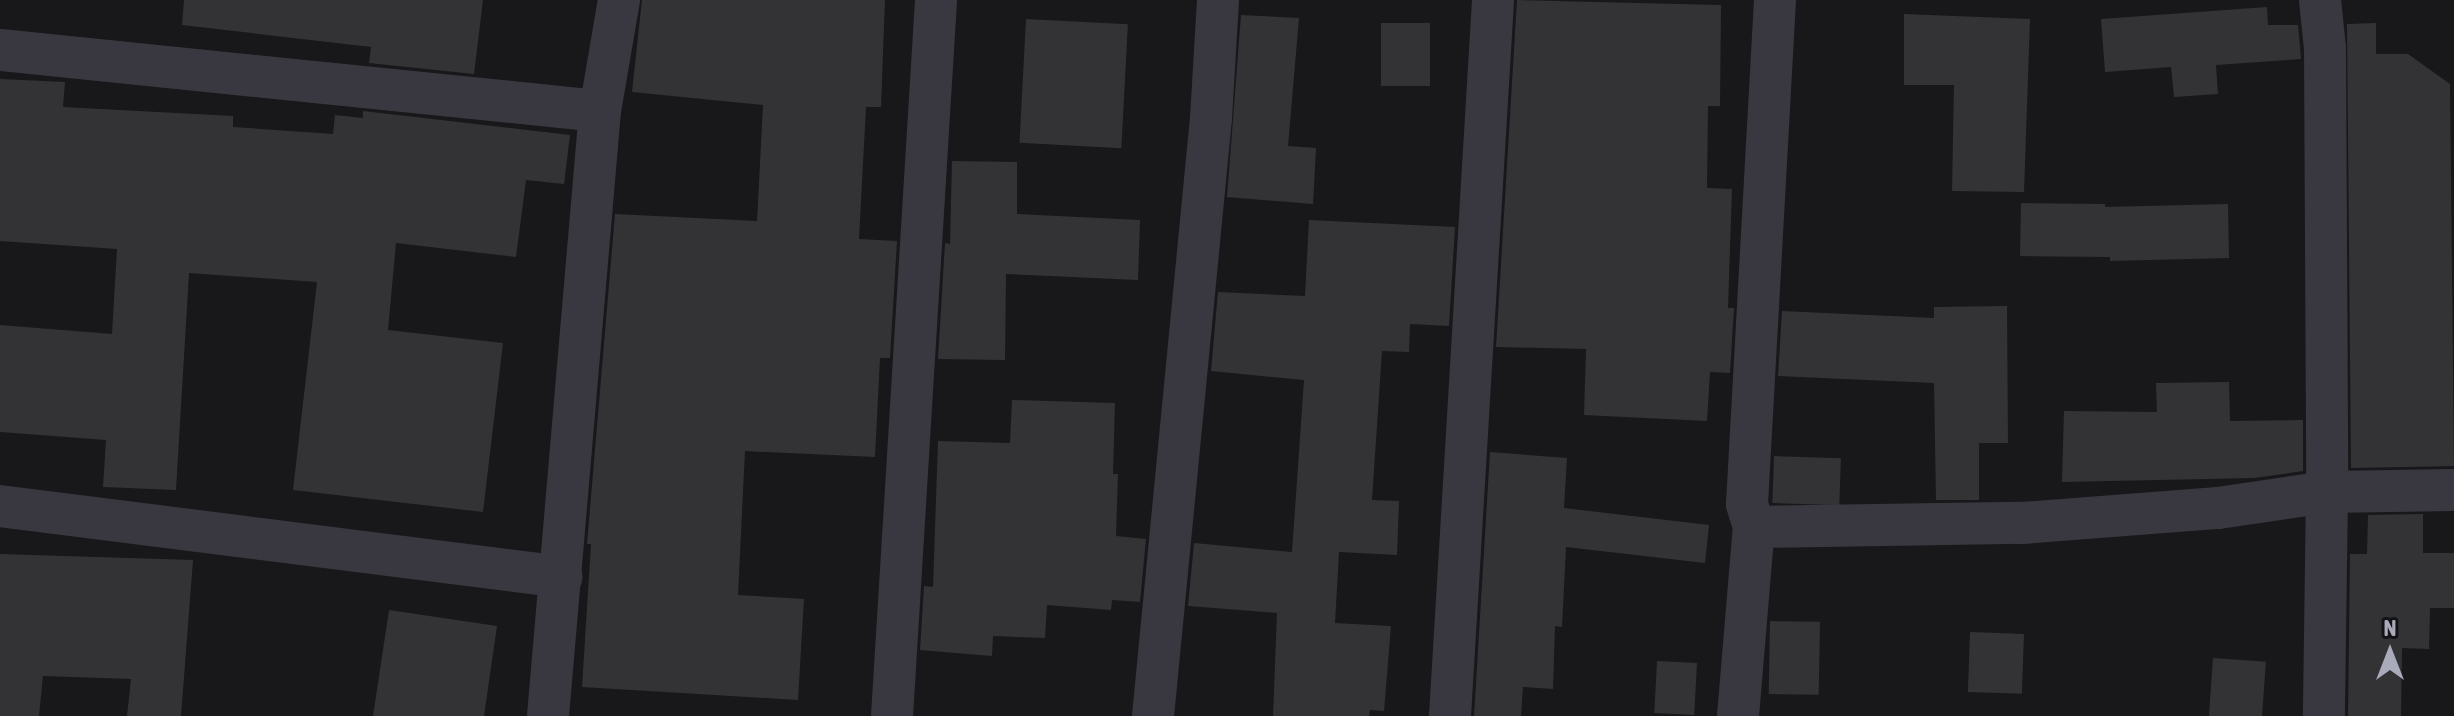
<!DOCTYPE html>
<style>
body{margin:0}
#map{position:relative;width:2454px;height:716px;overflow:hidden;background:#18181a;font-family:"Asap Condensed",sans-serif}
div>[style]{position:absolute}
.building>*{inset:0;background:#333336;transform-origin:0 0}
.minor>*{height:42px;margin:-21px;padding:0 21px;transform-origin:21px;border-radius:21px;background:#393840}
span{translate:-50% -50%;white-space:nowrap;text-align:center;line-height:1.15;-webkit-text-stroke:7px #131315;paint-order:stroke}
.north{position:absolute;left:2350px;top:612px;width:80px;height:80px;-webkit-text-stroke:6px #131315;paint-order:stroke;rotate:0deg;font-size:22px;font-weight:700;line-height:32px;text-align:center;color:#a9abbb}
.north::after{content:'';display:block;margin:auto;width:28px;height:36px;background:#a9abbb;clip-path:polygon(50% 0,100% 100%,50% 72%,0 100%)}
</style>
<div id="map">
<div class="building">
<div style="clip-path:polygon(184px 0,483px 0,474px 74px,369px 63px,371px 47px,182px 25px)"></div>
<div style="clip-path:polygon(642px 0,885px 0,881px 107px,866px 107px,859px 239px,897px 241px,890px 358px,880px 358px,875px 457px,745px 451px,738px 595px,804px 599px,798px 700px,582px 687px,591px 544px,587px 544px,615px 214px,757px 221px,763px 105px,632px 92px)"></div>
<div style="clip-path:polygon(1517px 0,1721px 5px,1720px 106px,1708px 106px,1707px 188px,1732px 189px,1728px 308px,1734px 308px,1730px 373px,1710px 372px,1707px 421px,1584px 415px,1586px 349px,1496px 347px)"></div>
<div style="clip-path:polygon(2267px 7px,2268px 25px,2298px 25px,2301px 59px,2216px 65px,2218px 94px,2174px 97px,2171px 67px,2105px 72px,2101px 19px)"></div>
<div style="clip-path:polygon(1904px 14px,2030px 19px,2024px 192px,1952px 191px,1954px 85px,1904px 85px)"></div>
<div style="clip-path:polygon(1241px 15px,1299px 18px,1288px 146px,1316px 148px,1313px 204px,1227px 197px)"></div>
<div style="left:1026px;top:19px;width:102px;height:124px;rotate:3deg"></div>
<div style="left:1381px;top:23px;width:49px;height:63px"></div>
<div style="clip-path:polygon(2376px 23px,2376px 54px,2408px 54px,2450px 84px,2454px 466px,2351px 468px,2347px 24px)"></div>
<div style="clip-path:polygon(0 79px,65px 82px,63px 107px,233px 116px,233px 127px,333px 134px,335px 115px,363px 118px,363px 111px,570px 135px,564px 184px,526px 180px,516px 257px,396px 243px,388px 330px,503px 343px,483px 512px,293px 490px,317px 282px,189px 273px,176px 490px,103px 487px,106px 440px,0 432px,0 325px,112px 334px,117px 249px,0 241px)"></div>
<div style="clip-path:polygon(952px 161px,1017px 162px,1017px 214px,1140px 220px,1138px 280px,1006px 274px,1005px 360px,938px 359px,945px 243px,950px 244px)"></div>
<div style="clip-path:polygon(2021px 203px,2105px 204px,2105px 207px,2228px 204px,2229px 258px,2110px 261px,2110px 257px,2020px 256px)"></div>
<div style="clip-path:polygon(1309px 220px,1455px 227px,1449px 326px,1410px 324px,1409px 352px,1382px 351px,1372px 500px,1399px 501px,1397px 555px,1339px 552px,1335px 623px,1391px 626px,1384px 711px,1370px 710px,1369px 716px,1273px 716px,1277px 613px,1188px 606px,1194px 543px,1292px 552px,1304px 380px,1211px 371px,1218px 292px,1305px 296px)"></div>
<div style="clip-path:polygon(2007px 306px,2008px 443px,1979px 443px,1979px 500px,1936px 500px,1934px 383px,1778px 376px,1782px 311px,1934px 318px,1934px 307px)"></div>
<div style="clip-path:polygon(2229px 382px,2230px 421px,2303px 420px,2303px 471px,2254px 478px,2062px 482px,2064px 411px,2157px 412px,2156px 383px)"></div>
<div style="clip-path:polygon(1012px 400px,1115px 403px,1113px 474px,1118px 474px,1116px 536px,1146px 539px,1140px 602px,1112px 600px,1111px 610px,1047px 605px,1045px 638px,993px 636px,992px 656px,920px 650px,924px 586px,933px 587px,938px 441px,1010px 443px)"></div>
<div style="clip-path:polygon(1490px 452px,1567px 458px,1564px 508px,1709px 525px,1705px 563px,1566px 547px,1562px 627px,1555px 626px,1553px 689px,1523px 687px,1521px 716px,1474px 716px)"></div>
<div style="left:1774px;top:456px;width:67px;height:47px;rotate:2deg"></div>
<div style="clip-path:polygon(2423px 514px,2423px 553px,2454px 553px,2454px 608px,2430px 608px,2429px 649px,2402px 648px,2401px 716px,2348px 716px,2350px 554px,2367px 554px,2368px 515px)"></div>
<div style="clip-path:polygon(0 554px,193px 560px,181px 716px,127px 716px,131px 679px,43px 676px,39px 716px,0 716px)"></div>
<div style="clip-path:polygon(389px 610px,497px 626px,484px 716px,373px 716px)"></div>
<div style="left:1770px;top:621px;width:50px;height:73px;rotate:1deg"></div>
<div style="left:1970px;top:632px;width:54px;height:60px;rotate:2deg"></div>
<div style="left:2213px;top:658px;width:53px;height:58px;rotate:4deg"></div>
<div style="left:1657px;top:661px;width:40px;height:52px;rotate:3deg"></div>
</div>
<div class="minor">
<div style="left:2320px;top:0;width:48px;rotate:84.1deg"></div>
<div style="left:2325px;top:48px;width:444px;rotate:89.7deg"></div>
<div style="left:2327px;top:492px;width:224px;rotate:90.8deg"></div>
<div style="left:0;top:50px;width:603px;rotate:5.81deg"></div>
<div style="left:0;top:506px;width:566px;rotate:7.2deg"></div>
<div style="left:1754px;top:527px;width:268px;rotate:-0.9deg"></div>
<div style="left:2022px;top:523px;width:197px;rotate:-4.4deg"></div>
<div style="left:2218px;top:508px;width:110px;rotate:-8.4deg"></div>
<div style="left:2327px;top:492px;width:127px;rotate:-0.9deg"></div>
<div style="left:548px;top:716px;width:607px;rotate:-85.09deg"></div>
<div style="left:600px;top:111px;width:113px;rotate:-80.3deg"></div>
<div style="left:892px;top:716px;width:717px;rotate:-86.48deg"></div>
<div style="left:1153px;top:716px;width:601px;rotate:-84.46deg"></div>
<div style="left:1211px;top:118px;width:118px;rotate:-86.6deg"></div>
<div style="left:1450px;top:716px;width:717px;rotate:-86.56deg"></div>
<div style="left:1738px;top:716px;width:190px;rotate:-85.2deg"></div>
<div style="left:1754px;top:527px;width:24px;rotate:-107deg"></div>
<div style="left:1747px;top:504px;width:505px;rotate:-86.82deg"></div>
</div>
<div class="north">N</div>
</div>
